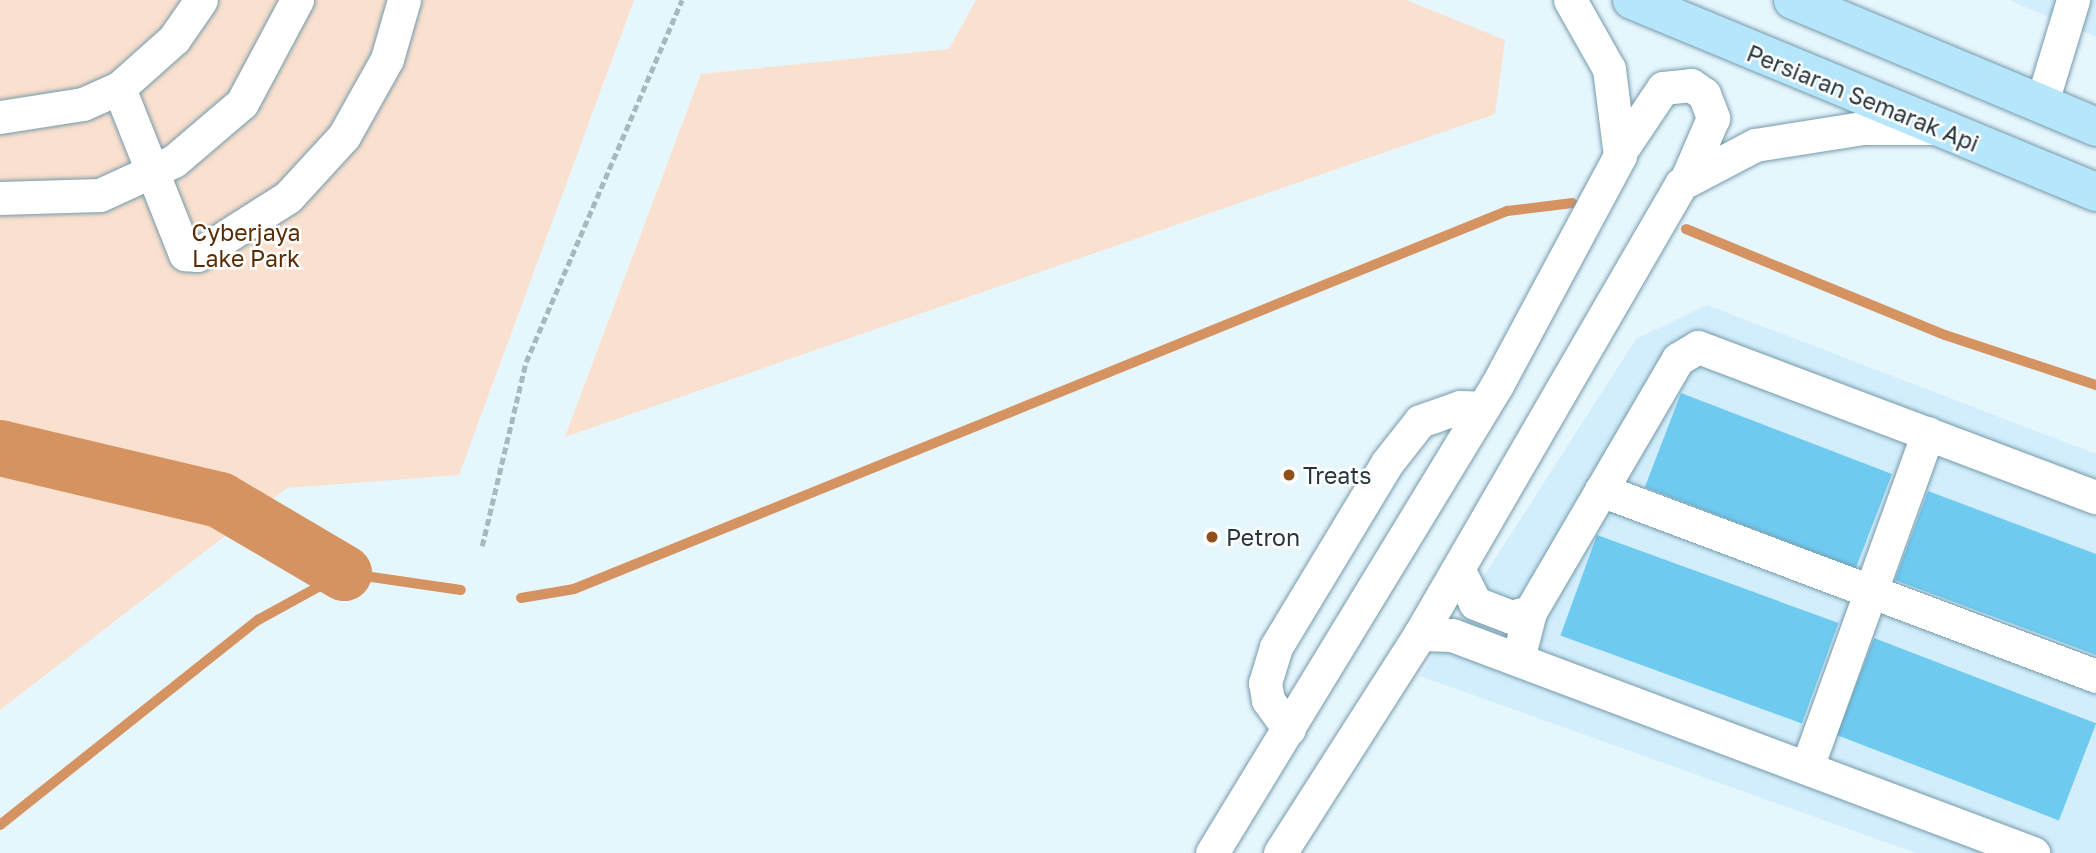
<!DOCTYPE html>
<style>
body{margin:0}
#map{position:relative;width:2096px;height:853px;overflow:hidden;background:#e6f6fd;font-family:"Golos Text",sans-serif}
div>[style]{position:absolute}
.built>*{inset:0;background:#d2eefc}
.green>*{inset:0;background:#fae0ce}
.stream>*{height:10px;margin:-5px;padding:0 5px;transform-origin:5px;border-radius:5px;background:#d59362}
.river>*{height:56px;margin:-28px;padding:0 28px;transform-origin:28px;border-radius:28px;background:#d59362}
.building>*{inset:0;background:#6fcaf0;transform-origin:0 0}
.path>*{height:4.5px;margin-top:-2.25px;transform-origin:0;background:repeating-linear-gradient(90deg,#a8b8bf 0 7px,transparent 0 10.5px)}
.roads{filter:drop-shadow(0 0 2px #759aaa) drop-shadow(0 0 2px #759aaa)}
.minor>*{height:33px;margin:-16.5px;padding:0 16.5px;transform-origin:16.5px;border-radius:16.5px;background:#fff}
.major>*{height:38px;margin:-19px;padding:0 19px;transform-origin:19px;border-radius:19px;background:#b5e6fb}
.dots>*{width:19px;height:19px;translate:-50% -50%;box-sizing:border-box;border:4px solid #fff;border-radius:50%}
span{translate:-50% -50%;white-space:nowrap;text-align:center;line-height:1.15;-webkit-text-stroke:5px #fff;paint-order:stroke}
.street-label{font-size:23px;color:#25353c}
.park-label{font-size:23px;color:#582d05}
.poi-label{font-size:23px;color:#25353c}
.left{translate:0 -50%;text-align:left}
</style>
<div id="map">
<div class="built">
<div style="clip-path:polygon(2009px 0,2096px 0,2096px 37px)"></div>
<div style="clip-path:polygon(1707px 305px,2096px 454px,2096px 853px,1916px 853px,1420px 676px,1636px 339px)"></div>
</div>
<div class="green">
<div style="clip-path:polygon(0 0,634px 0,459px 475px,287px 488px,0 710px)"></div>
<div style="clip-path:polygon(976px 0,1406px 0,1505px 40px,1495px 114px,565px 437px,701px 74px,949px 49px)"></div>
</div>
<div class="stream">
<div style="left:1686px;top:229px;width:280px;rotate:22.3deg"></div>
<div style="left:1945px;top:335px;width:159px;rotate:18.3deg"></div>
<div style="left:521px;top:598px;width:54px;rotate:-9.6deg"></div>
<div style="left:574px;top:589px;width:1007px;rotate:-22.06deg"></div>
<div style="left:1507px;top:211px;width:66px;rotate:-6.9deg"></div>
<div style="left:0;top:825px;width:330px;rotate:-38.5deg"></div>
<div style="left:258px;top:620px;width:98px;rotate:-28.7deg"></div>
<div style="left:344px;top:573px;width:118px;rotate:8.3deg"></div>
</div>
<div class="river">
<div style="left:0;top:448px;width:226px;rotate:13.3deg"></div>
<div style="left:220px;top:500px;width:144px;rotate:30.5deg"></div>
</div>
<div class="building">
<div style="left:1681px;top:393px;width:226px;height:101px;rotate:21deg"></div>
<div style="clip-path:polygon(1928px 491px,2096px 554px,2096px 655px,1895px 580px)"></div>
<div style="left:1597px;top:535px;width:257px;height:107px;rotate:20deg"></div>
<div style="left:1874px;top:638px;width:238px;height:104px;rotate:21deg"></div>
</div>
<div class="path">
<div style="left:482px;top:546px;width:189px;rotate:-76.6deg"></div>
<div style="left:526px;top:362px;width:394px;rotate:-66.7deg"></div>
</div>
<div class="roads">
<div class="minor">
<div style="left:119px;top:88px;width:179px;rotate:68.3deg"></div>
<div style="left:185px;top:254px;width:12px;rotate:5deg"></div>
<div style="left:197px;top:255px;width:108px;rotate:-32.5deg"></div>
<div style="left:288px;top:197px;width:83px;rotate:-47.4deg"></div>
<div style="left:344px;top:136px;width:88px;rotate:-60.8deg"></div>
<div style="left:387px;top:59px;width:61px;rotate:-73.9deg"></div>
<div style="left:2042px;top:102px;width:107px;rotate:-73.1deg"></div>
<div style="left:0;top:117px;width:84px;rotate:-8.9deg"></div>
<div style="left:83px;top:104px;width:39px;rotate:-24deg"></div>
<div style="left:119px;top:88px;width:74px;rotate:-41.7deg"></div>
<div style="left:174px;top:39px;width:47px;rotate:-55.3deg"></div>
<div style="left:1624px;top:146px;width:70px;rotate:-56.1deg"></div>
<div style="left:1663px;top:88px;width:28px;rotate:-6deg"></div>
<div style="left:1691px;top:85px;width:16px;rotate:35deg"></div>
<div style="left:1704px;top:94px;width:26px;rotate:69deg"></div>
<div style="left:1713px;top:118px;width:65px;rotate:113.4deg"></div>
<div style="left:0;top:198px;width:100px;rotate:-1.7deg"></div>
<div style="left:100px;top:195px;width:81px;rotate:-24.7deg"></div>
<div style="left:174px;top:161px;width:89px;rotate:-40.5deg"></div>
<div style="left:242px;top:103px;width:117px;rotate:-61.9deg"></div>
<div style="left:1601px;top:490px;width:529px;rotate:20.59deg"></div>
<div style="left:1458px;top:569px;width:38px;rotate:63deg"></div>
<div style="left:1475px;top:603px;width:39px;rotate:21deg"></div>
<div style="left:1511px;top:617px;width:20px;rotate:-15deg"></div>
<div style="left:1420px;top:634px;width:32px;rotate:2deg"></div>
<div style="left:1452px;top:635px;width:621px;rotate:20.57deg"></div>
<div style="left:1518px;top:659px;width:49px;rotate:-75.7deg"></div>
<div style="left:1530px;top:612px;width:293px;rotate:-59.7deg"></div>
<div style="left:1678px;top:359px;width:23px;rotate:-31deg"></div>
<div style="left:1698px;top:347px;width:425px;rotate:20.7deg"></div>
<div style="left:1289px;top:729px;width:36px;rotate:-126deg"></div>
<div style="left:1268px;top:700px;width:17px;rotate:-100deg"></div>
<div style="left:1265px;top:683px;width:38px;rotate:-73deg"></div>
<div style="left:1276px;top:647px;width:215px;rotate:-58.9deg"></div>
<div style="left:1387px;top:463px;width:53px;rotate:-51.8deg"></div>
<div style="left:1420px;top:421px;width:42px;rotate:-19.3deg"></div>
<div style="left:1460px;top:407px;width:23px;rotate:2deg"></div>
<div style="left:1807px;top:767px;width:355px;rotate:-70.1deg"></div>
<div style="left:1212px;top:853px;width:548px;rotate:-58.66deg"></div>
<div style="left:1497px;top:385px;width:260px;rotate:-61.8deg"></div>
<div style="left:1620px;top:156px;width:88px;rotate:-97.2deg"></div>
<div style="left:1609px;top:69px;width:79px;rotate:-119.5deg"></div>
<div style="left:1280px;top:853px;width:260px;rotate:-57.4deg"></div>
<div style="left:1420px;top:634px;width:520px;rotate:-59.89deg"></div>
<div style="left:1681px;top:184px;width:84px;rotate:-27.8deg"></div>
<div style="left:1755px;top:145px;width:108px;rotate:-9deg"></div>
<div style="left:1862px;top:128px;width:71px"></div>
</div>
<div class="major">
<div style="left:1632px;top:0;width:502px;rotate:22.48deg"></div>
<div style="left:1793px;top:0;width:329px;rotate:22.7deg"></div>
</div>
</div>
<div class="dots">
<div style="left:1289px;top:475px;background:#905018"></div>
<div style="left:1212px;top:537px;background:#905018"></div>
</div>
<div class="street-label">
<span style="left:1863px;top:98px;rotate:22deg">Persiaran Semarak Api</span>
</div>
<div class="park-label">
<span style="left:246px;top:245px">Cyberjaya<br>Lake Park</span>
</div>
<div class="poi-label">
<span class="left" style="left:1303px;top:475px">Treats</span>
<span class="left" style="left:1226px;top:537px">Petron</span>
</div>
</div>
